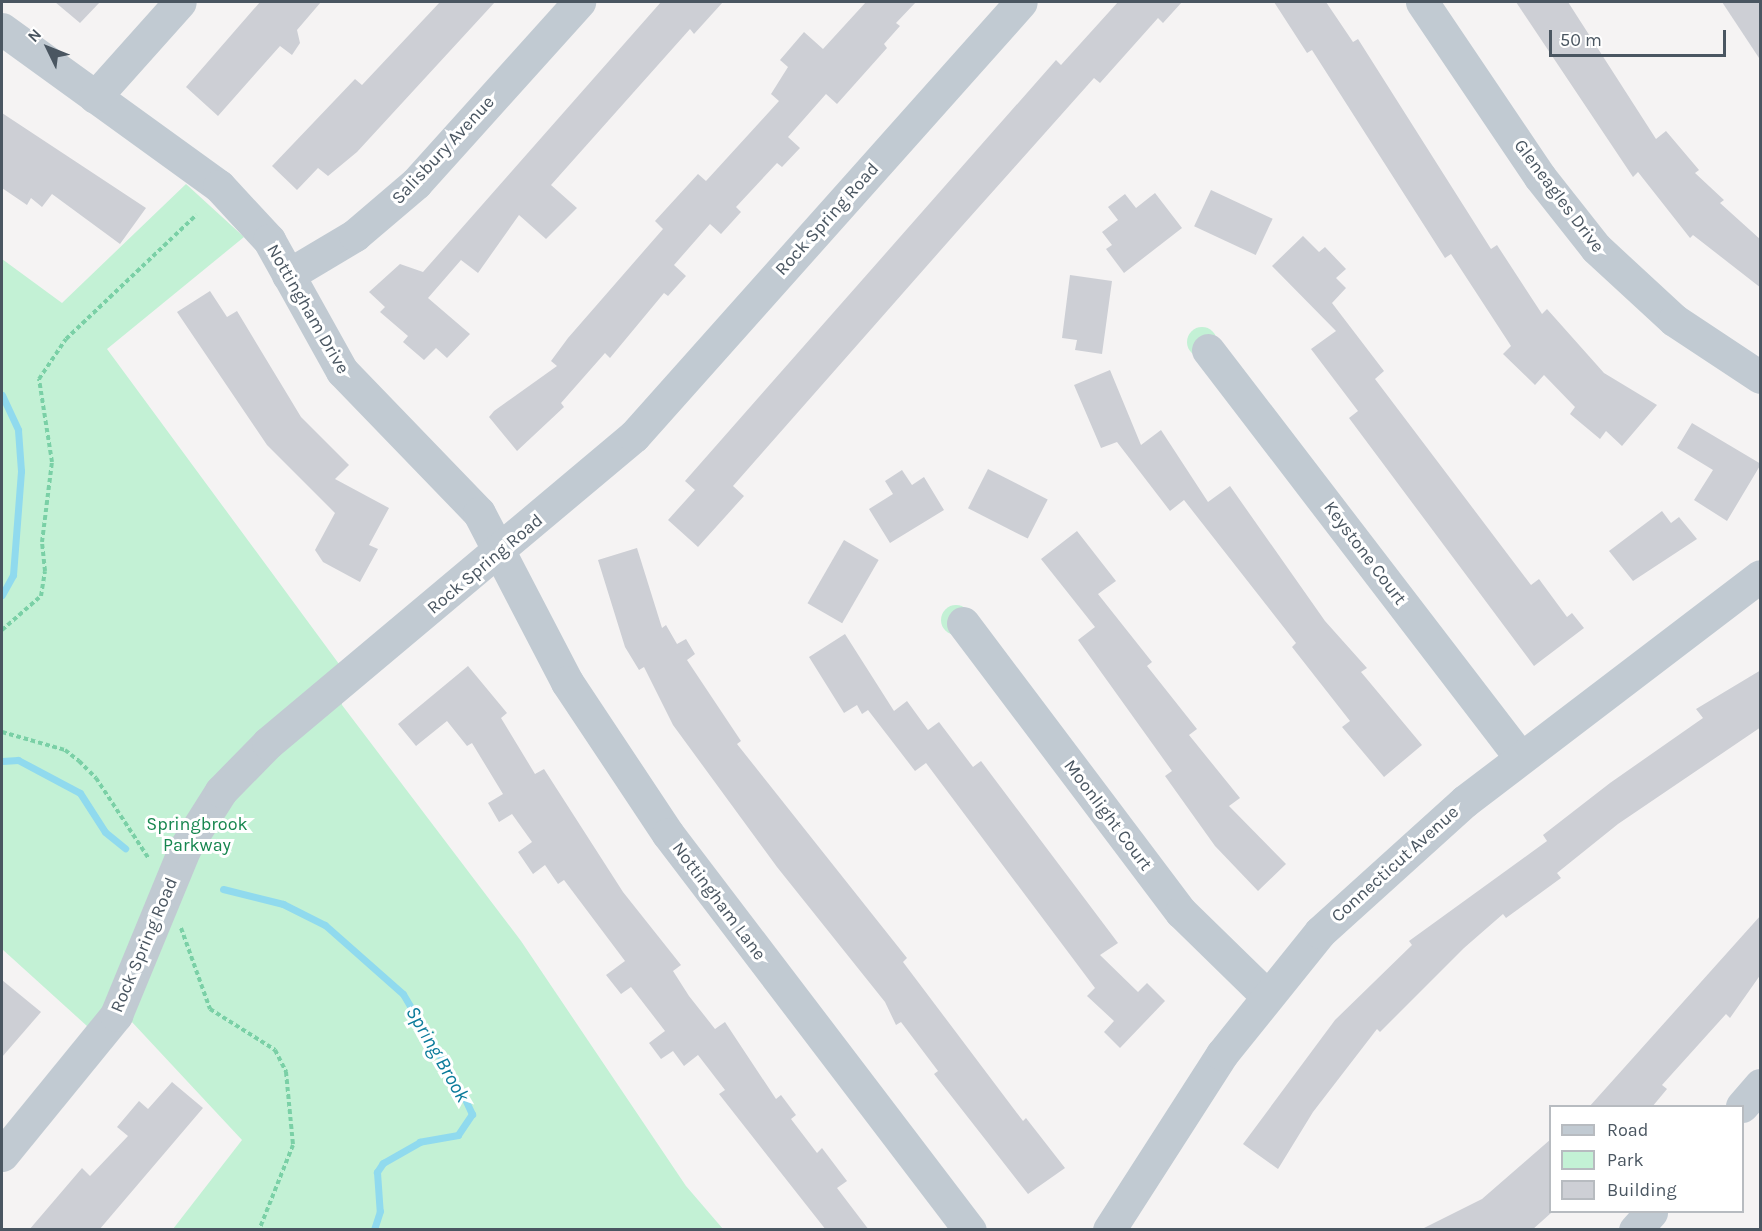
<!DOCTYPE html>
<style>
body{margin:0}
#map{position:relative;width:1762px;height:1231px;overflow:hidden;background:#f5f3f3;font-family:Karla,sans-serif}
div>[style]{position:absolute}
.green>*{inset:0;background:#c3f1d5}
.round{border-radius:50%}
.stream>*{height:7px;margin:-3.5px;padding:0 3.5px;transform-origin:3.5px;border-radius:3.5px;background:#90daee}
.building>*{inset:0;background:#cdcfd5;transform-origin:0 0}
.path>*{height:4px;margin-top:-2px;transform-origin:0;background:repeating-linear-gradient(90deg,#7ad0a6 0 4.5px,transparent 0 7.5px)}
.minor>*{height:33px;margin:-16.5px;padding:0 16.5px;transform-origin:16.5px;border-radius:16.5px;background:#c1cad2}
span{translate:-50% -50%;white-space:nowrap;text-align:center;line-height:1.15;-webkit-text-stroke:6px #fff;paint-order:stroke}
.street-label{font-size:18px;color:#4a5661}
.park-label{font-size:18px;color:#17864f}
.water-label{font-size:20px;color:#0c7c9b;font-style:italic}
.frame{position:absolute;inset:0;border:3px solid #4a5661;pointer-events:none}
.legend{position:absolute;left:1549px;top:1105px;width:195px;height:108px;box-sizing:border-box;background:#fff;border:2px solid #b7bbc0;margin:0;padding:8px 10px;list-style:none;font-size:18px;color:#4a5661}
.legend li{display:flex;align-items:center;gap:12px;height:30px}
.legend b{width:30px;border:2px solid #b7bbc0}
.north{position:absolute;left:18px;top:18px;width:60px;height:60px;-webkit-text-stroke:4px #fff;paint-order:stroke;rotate:313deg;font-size:16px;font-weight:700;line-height:24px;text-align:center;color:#4a5661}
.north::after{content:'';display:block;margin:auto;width:21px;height:27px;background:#4a5661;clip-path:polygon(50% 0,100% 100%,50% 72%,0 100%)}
.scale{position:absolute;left:1549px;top:30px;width:177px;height:27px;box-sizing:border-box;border:3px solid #4a5661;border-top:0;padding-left:8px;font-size:18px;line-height:21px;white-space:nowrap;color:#4a5661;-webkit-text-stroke:4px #fff;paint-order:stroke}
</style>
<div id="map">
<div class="green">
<div style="clip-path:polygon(186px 184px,244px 237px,107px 349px,339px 664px,342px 705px,521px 941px,686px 1186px,723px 1229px,173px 1229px,242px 1140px,131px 1021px,87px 1026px,2px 949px,2px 259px,62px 303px)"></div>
<div class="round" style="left:1187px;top:327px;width:30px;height:30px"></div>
<div class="round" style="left:941px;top:605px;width:30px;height:30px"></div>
</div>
<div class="stream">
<div style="left:2px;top:395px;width:38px;rotate:65deg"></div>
<div style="left:18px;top:430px;width:41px;rotate:85.8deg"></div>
<div style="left:21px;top:471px;width:104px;rotate:94.4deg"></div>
<div style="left:13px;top:575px;width:23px;rotate:119deg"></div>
<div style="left:2px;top:761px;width:16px;rotate:-4deg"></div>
<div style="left:18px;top:760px;width:70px;rotate:28deg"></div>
<div style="left:80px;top:793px;width:46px;rotate:57.3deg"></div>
<div style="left:105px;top:832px;width:26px;rotate:39deg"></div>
<div style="left:223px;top:889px;width:62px;rotate:14deg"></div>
<div style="left:283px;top:904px;width:47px;rotate:26.6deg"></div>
<div style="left:325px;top:925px;width:104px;rotate:41.5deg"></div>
<div style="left:403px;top:994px;width:122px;rotate:59.4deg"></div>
<div style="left:465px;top:1099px;width:17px;rotate:65deg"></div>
<div style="left:472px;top:1114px;width:25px;rotate:124deg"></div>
<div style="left:458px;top:1135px;width:39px;rotate:170deg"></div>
<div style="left:420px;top:1142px;width:43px;rotate:150.4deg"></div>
<div style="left:383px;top:1163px;width:11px;rotate:124deg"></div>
<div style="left:377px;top:1172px;width:39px;rotate:86deg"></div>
<div style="left:380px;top:1211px;width:20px;rotate:108deg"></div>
</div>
<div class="building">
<div style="clip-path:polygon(55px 2px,100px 2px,80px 23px)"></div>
<div style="clip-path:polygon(260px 2px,321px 2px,297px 30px,300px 43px,292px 55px,280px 46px,218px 116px,186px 87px)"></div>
<div style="clip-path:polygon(440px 2px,495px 2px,357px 152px,328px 176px,318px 168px,297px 190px,272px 166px,355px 79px,362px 85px)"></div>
<div style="clip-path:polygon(661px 2px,723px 2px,694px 34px,690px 29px,551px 185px,577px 208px,546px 239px,519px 215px,478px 273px,461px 260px,428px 298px,470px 334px,447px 358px,436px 348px,424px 360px,403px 342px,408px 336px,380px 312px,385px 307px,369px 292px,400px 264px,423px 272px)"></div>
<div style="clip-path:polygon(866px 2px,916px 2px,896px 23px,900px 26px,884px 44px,887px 48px,837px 104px,826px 94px,788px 137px,800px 148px,782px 167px,777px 163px,736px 207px,741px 212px,721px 234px,710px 224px,674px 265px,686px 276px,668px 296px,664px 293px,610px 358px,605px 353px,561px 403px,564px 407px,517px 451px,489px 417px,494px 411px,557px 366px,551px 361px,568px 338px,663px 229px,655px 221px,698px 174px,706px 181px,779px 101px,771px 94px,788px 67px,780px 60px,804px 32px,823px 49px)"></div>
<div style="clip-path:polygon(1118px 2px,1182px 2px,1163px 23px,1158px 18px,1100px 83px,1094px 78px,962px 226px,733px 486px,744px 496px,698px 547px,668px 520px,695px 490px,685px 481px,1056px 60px,1061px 65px)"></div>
<div style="clip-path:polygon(1274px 2px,1326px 2px,1353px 42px,1358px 39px,1491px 249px,1497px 245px,1542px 314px,1547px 309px,1604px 373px,1657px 405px,1622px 446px,1606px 431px,1600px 439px,1570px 414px,1575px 407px,1544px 375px,1535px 385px,1503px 354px,1511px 346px,1451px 254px,1445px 258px,1312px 50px,1307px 53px)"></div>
<div style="clip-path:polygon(1516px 2px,1568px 2px,1656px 139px,1666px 131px,1699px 170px,1695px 173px,1724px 200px,1720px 203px,1761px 240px,1761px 288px,1693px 235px,1690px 238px,1638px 172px,1633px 177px)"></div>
<div style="clip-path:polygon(1722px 2px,1761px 2px,1761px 61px)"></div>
<div style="clip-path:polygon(2px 113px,146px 208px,120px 244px,52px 194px,42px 207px,31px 198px,27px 205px,2px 188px)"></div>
<div style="left:1211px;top:190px;width:68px;height:40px;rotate:25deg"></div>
<div style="clip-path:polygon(1155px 193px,1182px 228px,1124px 273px,1106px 249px,1112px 245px,1102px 232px,1118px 220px,1108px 207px,1125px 194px,1136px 208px)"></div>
<div style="clip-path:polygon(1303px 236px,1319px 252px,1325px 247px,1346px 269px,1336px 278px,1346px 288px,1332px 303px,1384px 371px,1375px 379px,1531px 585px,1539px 579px,1567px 617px,1572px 613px,1584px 628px,1534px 666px,1349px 418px,1358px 411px,1311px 349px,1336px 331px,1272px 266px)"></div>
<div style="clip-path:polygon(1070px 275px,1112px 281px,1102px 354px,1075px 350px,1077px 340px,1062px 338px)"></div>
<div style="clip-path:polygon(210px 291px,227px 317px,237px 311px,301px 417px,349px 465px,335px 479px,389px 508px,369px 545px,378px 549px,360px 582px,323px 562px,315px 550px,335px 513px,267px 445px,177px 312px)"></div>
<div style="clip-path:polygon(1110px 370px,1141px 445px,1161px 430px,1208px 502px,1230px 486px,1325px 621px,1367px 668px,1361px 672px,1422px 745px,1384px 777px,1342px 727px,1350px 721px,1292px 647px,1296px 643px,1184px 500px,1170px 511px,1117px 442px,1101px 448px,1074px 385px)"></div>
<div style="clip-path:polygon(1692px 423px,1761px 464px,1727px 521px,1694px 500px,1713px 470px,1677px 448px)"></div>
<div style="left:988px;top:469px;width:67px;height:44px;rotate:27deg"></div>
<div style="clip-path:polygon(902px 470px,912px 485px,924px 477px,944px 510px,890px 543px,869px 509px,893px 494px,885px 481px)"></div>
<div style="clip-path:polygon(1662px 511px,1671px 523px,1679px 517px,1697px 539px,1633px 581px,1609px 551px)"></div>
<div style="clip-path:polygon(1077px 531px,1116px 581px,1098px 594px,1152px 662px,1147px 666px,1197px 729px,1189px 735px,1240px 798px,1229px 806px,1286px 864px,1258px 891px,1215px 846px,1165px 776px,1172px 771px,1078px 640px,1095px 627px,1041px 559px)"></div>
<div style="left:844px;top:540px;width:40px;height:73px;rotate:30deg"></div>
<div style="clip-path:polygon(637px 548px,662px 628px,666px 625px,677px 644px,686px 639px,695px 654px,687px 660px,741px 741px,737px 744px,907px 958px,903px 962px,1023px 1121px,1026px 1118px,1065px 1168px,1028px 1194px,934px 1074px,938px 1071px,901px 1022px,896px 1025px,885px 1002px,777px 867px,673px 725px,644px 667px,639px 670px,625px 647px,598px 560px)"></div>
<div style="clip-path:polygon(845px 634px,894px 711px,907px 701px,928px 730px,939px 722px,973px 767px,981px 761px,1118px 943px,1100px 955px,1138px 992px,1147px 983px,1165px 1001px,1120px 1048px,1104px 1032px,1114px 1021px,1087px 996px,1095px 988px,926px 763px,915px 771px,868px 710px,862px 714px,857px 705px,844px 713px,809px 657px)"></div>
<div style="clip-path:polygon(468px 666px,507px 713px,501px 718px,535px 774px,544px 769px,623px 892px,681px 965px,673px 971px,689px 996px,715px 1029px,725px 1022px,776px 1099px,781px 1095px,796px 1115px,791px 1119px,817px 1153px,822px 1148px,847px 1181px,837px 1188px,869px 1230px,826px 1230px,719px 1094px,725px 1090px,698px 1055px,684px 1066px,673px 1051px,661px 1059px,649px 1043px,665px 1031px,631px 987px,621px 994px,606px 975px,625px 961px,564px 880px,558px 884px,545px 865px,533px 874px,518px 852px,532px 842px,512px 814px,499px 822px,488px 803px,503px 794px,472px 743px,467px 746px,447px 721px,416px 746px,398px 724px)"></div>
<div style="clip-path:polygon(1761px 670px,1761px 727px,1618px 824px,1557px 873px,1561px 878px,1506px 918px,1503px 914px,1464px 948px,1380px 1032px,1377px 1029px,1313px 1112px,1278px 1169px,1243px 1144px,1335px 1020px,1412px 945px,1409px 941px,1547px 841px,1543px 835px,1610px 783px,1703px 718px,1696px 709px)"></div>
<div style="clip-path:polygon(1761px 915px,1761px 974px,1730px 1018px,1726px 1014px,1662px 1085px,1667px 1089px,1652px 1107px,1589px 1107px)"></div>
<div style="clip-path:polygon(2px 980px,41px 1012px,2px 1057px)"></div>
<div style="clip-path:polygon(172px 1082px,203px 1108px,99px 1230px,29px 1230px,82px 1168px,90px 1176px,128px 1136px,117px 1127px,139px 1101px,148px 1109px)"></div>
<div style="clip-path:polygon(1551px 1139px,1551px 1213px,1532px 1230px,1420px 1230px,1482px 1199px)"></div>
</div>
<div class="path">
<div style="left:2px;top:630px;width:52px;rotate:-41.1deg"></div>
<div style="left:41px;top:596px;width:25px;rotate:-81deg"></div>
<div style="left:45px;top:571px;width:29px;rotate:-96deg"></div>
<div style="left:42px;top:542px;width:81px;rotate:-82.9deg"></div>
<div style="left:52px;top:462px;width:84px;rotate:-98.9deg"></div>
<div style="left:39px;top:379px;width:48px;rotate:-56deg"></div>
<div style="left:66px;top:339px;width:180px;rotate:-43.6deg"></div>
<div style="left:2px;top:732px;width:66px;rotate:15.9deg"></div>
<div style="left:65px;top:750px;width:18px;rotate:38deg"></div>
<div style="left:79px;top:761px;width:24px;rotate:45deg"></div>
<div style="left:96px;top:778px;width:97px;rotate:56.8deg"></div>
<div style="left:181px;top:928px;width:86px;rotate:70.3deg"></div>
<div style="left:210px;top:1009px;width:77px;rotate:32.2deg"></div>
<div style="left:275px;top:1050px;width:25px;rotate:63deg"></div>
<div style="left:286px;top:1072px;width:73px;rotate:84.5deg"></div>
<div style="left:293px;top:1145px;width:92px;rotate:111.8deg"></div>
</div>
<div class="minor">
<div style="left:1422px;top:2px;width:211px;rotate:56deg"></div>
<div style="left:1540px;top:177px;width:90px;rotate:51.7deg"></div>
<div style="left:1596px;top:248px;width:106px;rotate:42.7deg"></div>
<div style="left:1674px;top:320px;width:103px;rotate:33.5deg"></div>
<div style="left:2px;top:29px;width:268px;rotate:35.9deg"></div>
<div style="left:219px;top:186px;width:74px;rotate:47.2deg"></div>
<div style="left:269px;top:240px;width:150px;rotate:60.9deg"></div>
<div style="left:342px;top:371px;width:197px;rotate:46deg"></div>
<div style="left:479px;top:513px;width:191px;rotate:62.5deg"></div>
<div style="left:567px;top:682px;width:182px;rotate:56.4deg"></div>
<div style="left:668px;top:834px;width:498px;rotate:52.7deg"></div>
<div style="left:95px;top:97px;width:127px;rotate:-48.2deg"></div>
<div style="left:288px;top:275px;width:78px;rotate:-30.8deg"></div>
<div style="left:355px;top:235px;width:80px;rotate:-40.4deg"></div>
<div style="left:416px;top:183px;width:244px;rotate:-48deg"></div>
<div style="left:1208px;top:350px;width:513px;rotate:52.53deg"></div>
<div style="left:963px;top:623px;width:362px;rotate:53deg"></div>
<div style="left:1181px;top:912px;width:119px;rotate:44.3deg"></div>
<div style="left:1742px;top:1106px;width:28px;rotate:-49deg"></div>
<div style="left:2px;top:1155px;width:181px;rotate:-50.8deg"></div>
<div style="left:116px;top:1015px;width:181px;rotate:-67.6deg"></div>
<div style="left:185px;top:848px;width:67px;rotate:-57.7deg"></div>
<div style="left:221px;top:791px;width:67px;rotate:-45.6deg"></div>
<div style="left:268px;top:743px;width:478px;rotate:-40deg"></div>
<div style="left:634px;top:436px;width:581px;rotate:-48.28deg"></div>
<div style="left:1109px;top:1230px;width:209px;rotate:-57.3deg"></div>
<div style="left:1222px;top:1054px;width:156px;rotate:-51.2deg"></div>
<div style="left:1320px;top:932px;width:195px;rotate:-42.1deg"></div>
<div style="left:1465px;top:801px;width:371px;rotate:-37.3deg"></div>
<div style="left:1635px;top:1230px;width:24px;rotate:-48deg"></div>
</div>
<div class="street-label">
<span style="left:443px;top:150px;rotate:-47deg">Salisbury Avenue</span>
<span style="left:1559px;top:196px;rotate:53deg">Gleneagles Drive</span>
<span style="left:827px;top:219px;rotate:-48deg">Rock Spring Road</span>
<span style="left:308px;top:309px;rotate:60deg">Nottingham Drive</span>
<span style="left:1365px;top:553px;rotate:53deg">Keystone Court</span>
<span style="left:485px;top:564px;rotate:-40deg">Rock Spring Road</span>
<span style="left:1108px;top:815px;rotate:53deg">Moonlight Court</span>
<span style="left:1395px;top:864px;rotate:-42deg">Connecticut Avenue</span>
<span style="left:719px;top:901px;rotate:53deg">Nottingham Lane</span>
<span style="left:144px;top:945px;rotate:-67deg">Rock Spring Road</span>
</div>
<div class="park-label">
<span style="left:197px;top:835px">Springbrook<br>Parkway</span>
</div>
<div class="water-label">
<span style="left:438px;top:1054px;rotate:60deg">Spring Brook</span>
</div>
<div class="frame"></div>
<ul class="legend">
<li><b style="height:8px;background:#c1cad2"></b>Road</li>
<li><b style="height:16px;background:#c3f1d5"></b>Park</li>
<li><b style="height:16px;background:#cdcfd5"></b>Building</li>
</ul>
<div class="north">N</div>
<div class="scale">50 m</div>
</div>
